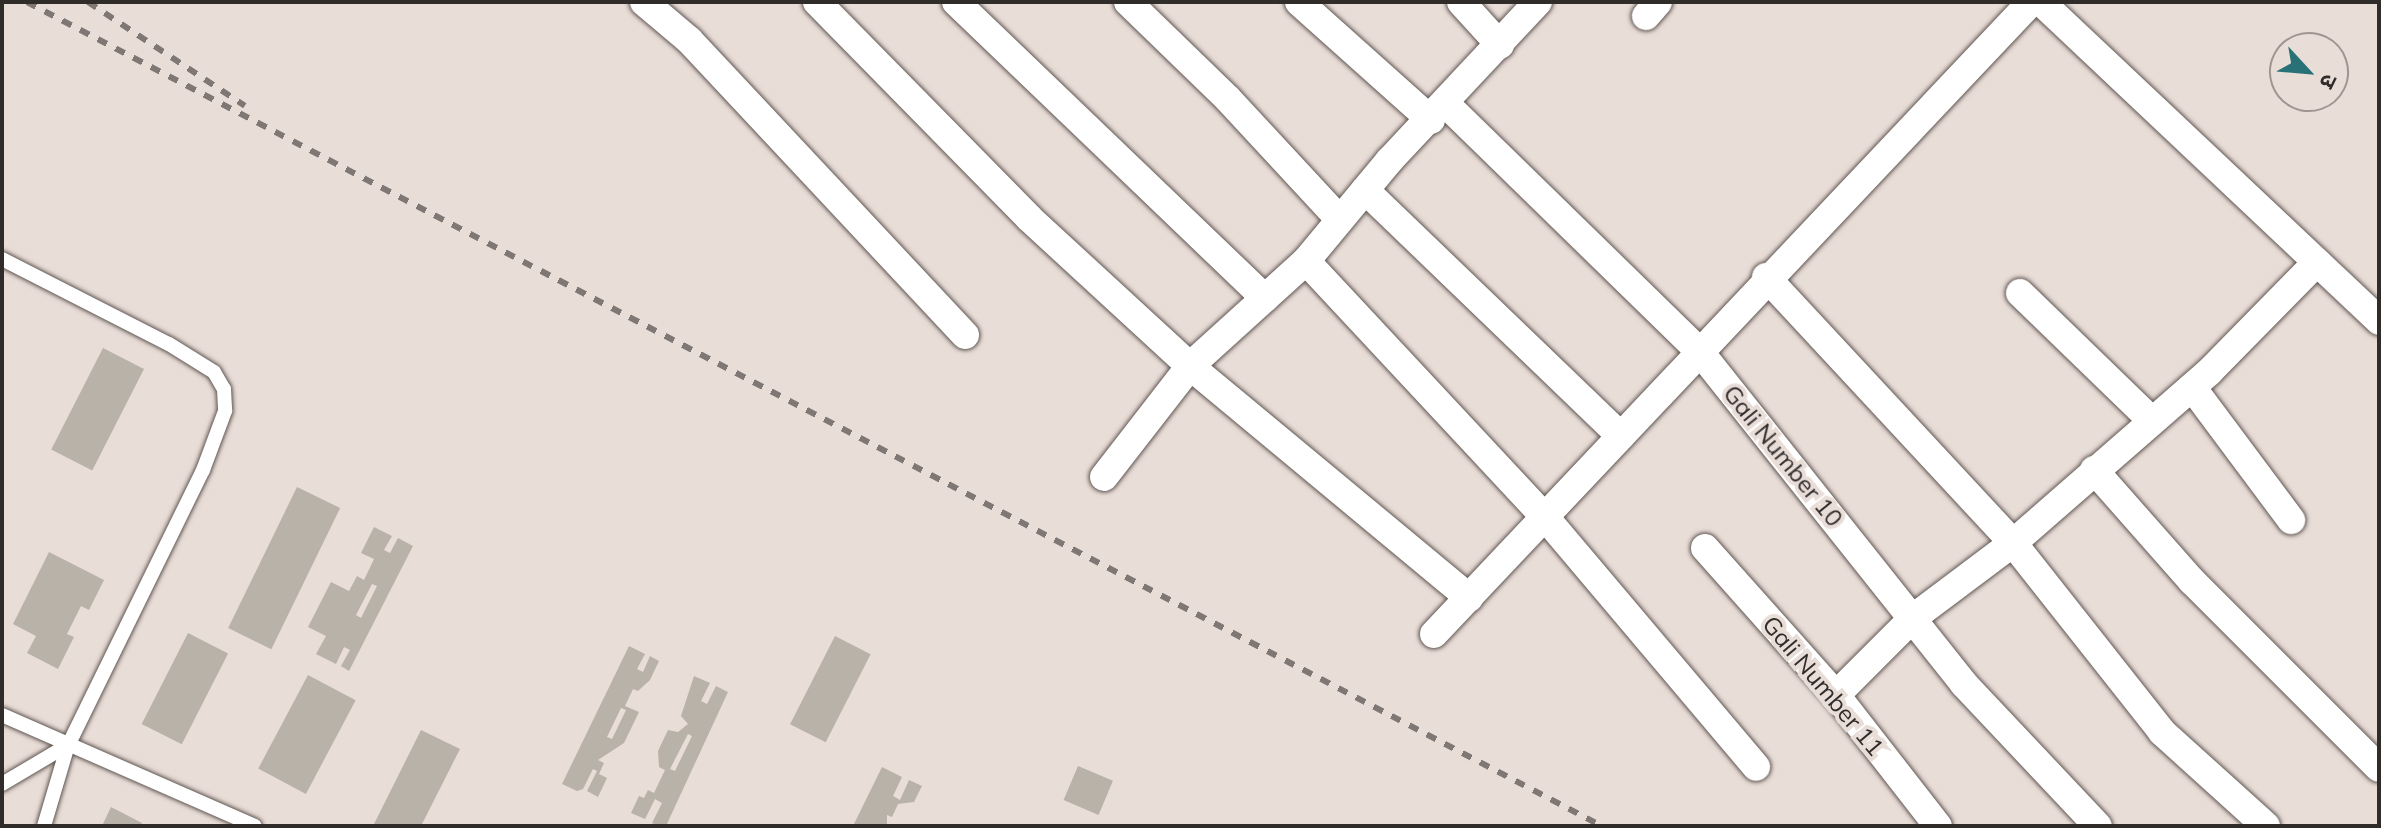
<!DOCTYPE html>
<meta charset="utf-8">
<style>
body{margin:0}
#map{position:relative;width:2381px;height:828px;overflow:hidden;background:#e9ddd8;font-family:Mulish,"Noto Sans Devanagari",sans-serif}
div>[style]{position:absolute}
.building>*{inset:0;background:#b9b2a9;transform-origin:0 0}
.roads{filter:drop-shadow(0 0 2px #605651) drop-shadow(0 0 2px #605651)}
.lane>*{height:14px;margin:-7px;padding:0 7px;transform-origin:7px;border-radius:7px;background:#fff}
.street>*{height:28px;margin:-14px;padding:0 14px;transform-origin:14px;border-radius:14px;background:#fff}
.rail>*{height:6px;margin-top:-3px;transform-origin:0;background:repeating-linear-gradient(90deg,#7f7774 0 10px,transparent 0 20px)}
span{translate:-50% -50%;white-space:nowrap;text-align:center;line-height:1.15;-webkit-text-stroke:8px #e9ddd8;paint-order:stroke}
.street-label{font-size:24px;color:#302c2a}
.frame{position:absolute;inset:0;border:4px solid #302c2a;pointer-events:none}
.north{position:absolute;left:2269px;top:32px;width:80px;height:80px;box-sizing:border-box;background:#e9ddd8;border:2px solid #9f9692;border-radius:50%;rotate:116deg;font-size:22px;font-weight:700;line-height:32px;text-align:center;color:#302c2a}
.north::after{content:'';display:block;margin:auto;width:28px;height:36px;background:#277177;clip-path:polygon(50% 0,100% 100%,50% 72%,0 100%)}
</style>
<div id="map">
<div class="building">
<div style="left:103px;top:348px;width:46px;height:114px;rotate:27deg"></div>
<div style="left:297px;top:487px;width:48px;height:157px;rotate:26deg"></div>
<div style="clip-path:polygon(evenodd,374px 527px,392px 536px,384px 550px,390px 553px,398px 538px,413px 546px,349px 671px,341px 666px,350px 650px,344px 647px,336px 664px,316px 654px,326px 636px,308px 627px,331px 582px,349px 591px,357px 576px,364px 580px,374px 559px,361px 553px,374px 527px,372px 584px,377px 586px,361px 618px,356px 615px,372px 584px)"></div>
<div style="clip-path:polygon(49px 552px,104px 580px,89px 610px,81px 606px,67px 634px,74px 637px,58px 669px,27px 653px,36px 636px,13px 624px)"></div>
<div style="left:188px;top:633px;width:45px;height:102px;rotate:27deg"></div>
<div style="left:835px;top:636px;width:40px;height:99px;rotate:27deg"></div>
<div style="clip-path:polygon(evenodd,629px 646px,645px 654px,637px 669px,643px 672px,650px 656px,659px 661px,650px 680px,638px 691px,633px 689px,625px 706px,639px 712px,624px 743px,598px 760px,604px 763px,599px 774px,607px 778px,598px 797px,587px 791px,597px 771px,593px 769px,583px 789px,577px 791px,562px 784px,629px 646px,621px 708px,626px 710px,612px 739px,607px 737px,621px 708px)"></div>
<div style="left:308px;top:675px;width:54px;height:106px;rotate:28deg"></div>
<div style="clip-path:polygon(evenodd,694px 676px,710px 683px,701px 701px,707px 704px,716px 686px,728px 692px,666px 826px,658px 826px,652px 823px,662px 803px,655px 799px,645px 819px,631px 813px,639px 796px,644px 798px,648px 790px,654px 793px,665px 770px,659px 767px,658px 751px,668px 730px,678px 732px,688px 724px,681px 716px,694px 676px,688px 734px,692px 736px,675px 771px,670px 769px,688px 734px)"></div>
<div style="clip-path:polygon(421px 730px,460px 749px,421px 826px,373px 826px)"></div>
<div style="left:1078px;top:766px;width:38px;height:37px;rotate:23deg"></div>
<div style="clip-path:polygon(882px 767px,902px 777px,893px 796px,900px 800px,909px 780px,922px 786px,914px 802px,898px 804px,892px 817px,887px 815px,887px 826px,853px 826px)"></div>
<div style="clip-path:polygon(111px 807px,142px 823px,140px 826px,102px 826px)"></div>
</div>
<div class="roads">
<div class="lane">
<div style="left:2px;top:259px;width:187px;rotate:27deg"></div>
<div style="left:169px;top:344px;width:53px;rotate:31.9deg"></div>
<div style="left:214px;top:372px;width:20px;rotate:60deg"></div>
<div style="left:224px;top:389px;width:22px;rotate:87deg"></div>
<div style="left:225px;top:411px;width:63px;rotate:110.4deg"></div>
<div style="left:203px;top:470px;width:306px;rotate:116.1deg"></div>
<div style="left:68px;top:745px;width:84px;rotate:106.5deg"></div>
<div style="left:2px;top:715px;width:276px;rotate:23.7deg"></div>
<div style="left:2px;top:784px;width:77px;rotate:-30.6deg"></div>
</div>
<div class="street">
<div style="left:644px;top:2px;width:59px;rotate:40.2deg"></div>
<div style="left:689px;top:40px;width:404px;rotate:46.9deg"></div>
<div style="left:817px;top:2px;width:303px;rotate:45.5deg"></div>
<div style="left:1029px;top:218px;width:219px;rotate:42.6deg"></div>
<div style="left:1190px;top:366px;width:363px;rotate:39.7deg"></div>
<div style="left:956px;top:2px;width:428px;rotate:43.8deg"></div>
<div style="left:1128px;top:2px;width:139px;rotate:44.1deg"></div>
<div style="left:1228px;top:99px;width:163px;rotate:47.2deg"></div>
<div style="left:1299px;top:2px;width:177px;rotate:41.8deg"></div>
<div style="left:1461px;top:2px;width:58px;rotate:47.8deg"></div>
<div style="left:2041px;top:2px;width:465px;rotate:43.3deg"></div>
<div style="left:1646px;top:16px;width:18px;rotate:-49deg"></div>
<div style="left:1447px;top:105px;width:354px;rotate:44.3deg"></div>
<div style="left:1700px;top:352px;width:424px;rotate:51.5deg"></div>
<div style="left:1964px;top:684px;width:195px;rotate:46.7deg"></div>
<div style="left:1365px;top:190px;width:355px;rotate:43.9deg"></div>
<div style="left:1306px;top:261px;width:350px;rotate:47deg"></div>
<div style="left:1545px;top:517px;width:327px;rotate:49.8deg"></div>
<div style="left:1766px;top:277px;width:363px;rotate:47.1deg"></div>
<div style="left:2013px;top:543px;width:241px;rotate:51.7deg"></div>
<div style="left:2162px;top:732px;width:140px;rotate:42.1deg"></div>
<div style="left:2020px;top:293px;width:184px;rotate:44.1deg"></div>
<div style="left:2192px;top:387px;width:166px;rotate:53.3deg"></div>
<div style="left:2094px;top:470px;width:148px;rotate:48.6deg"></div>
<div style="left:2192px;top:581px;width:264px;rotate:45deg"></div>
<div style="left:1104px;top:477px;width:140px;rotate:-52.2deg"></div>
<div style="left:1190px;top:366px;width:156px;rotate:-42.2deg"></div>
<div style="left:1306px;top:261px;width:130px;rotate:-50.3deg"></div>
<div style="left:1389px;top:161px;width:218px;rotate:-46.9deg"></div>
<div style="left:1705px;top:548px;width:197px;rotate:48.3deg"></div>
<div style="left:1836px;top:695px;width:166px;rotate:52.1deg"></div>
<div style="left:1434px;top:634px;width:869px;rotate:-46.63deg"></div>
<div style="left:1836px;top:695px;width:109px;rotate:-45deg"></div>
<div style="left:1913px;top:618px;width:125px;rotate:-36.9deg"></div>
<div style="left:2013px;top:543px;width:260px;rotate:-41.1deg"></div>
<div style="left:2209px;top:372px;width:154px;rotate:-45.5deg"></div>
</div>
</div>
<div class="rail">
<div style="left:27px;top:2px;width:1778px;rotate:27.62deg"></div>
<div style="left:88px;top:2px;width:188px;rotate:33.5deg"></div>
</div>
<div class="street-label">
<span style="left:1783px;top:456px;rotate:51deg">Gali Number 10</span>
<span style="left:1823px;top:686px;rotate:50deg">Gali Number 11</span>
</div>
<div class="frame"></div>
<div class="north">उ</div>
</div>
